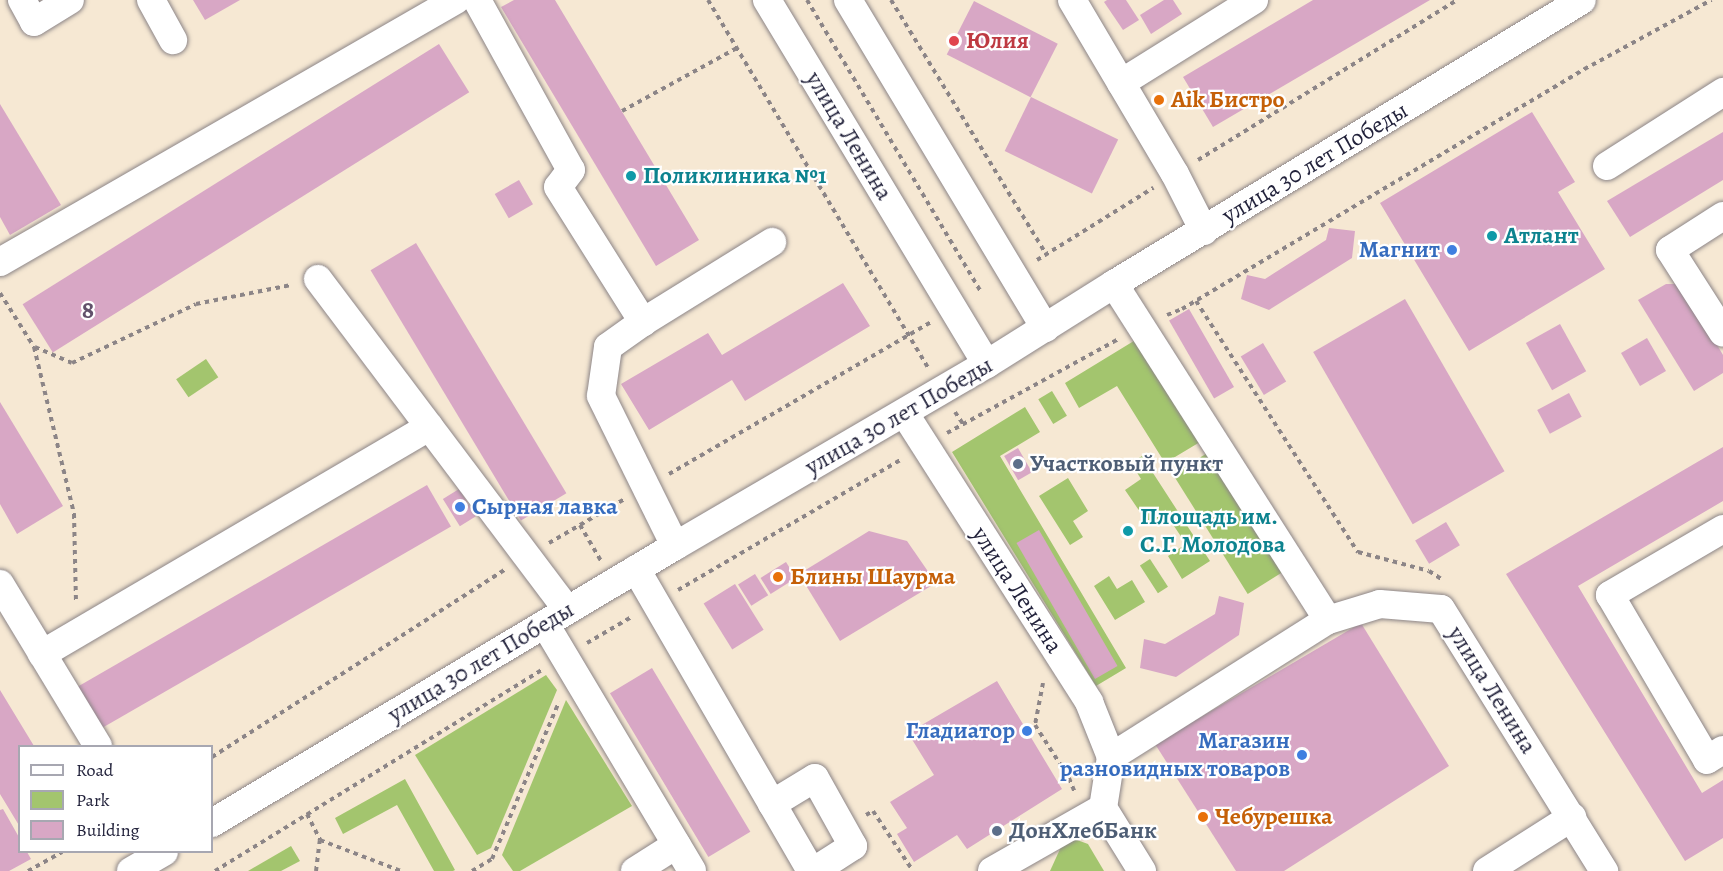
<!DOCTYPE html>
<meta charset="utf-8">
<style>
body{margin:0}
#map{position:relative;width:1723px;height:871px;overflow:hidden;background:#f6e8d3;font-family:Alegreya,serif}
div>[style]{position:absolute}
.green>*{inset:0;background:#a3c56e;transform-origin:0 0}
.building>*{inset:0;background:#d8a7c5;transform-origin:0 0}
.path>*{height:4px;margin-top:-2px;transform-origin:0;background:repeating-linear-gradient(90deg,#8c8587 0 4.5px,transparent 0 9px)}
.roads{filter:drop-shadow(0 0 2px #8c8587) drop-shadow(0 0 2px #8c8587)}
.minor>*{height:28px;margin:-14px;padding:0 14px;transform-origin:14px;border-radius:14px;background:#fff}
.dots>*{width:16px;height:16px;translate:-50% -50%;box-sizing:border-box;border:3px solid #fff;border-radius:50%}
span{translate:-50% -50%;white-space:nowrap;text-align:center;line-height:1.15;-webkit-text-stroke:4.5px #fff;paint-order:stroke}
.health-label{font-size:24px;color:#be3a42;font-weight:700}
.left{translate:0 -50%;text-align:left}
.food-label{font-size:24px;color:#c56008;font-weight:700}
.street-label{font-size:24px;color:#22223b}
.culture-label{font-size:24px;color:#0d838f;font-weight:700}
.shop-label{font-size:24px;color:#366cbe;font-weight:700}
.right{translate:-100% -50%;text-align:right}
.service-label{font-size:24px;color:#4e5e75;font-weight:700}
.neighbourhood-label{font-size:26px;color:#62516b;font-weight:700}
.legend{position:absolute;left:18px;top:745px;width:195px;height:108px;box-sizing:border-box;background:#fff;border:2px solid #a7a7b1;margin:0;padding:8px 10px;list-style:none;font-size:18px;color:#22223b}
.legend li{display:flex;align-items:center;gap:12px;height:30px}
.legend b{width:30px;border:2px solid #a7a7b1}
</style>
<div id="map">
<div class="green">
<div style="clip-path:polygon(1142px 336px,1205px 439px,1165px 463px,1117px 386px,1079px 408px,1065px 383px)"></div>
<div style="left:206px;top:359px;width:22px;height:36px;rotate:56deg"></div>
<div style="left:1052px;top:391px;width:29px;height:16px;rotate:59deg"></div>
<div style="clip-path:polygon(1025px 407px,1040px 432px,1000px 456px,1126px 668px,1096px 686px,952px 452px)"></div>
<div style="left:1212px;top:450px;width:141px;height:46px;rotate:58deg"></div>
<div style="clip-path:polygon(1142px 456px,1210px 561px,1182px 579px,1168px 556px,1186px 544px,1166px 514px,1149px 525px,1125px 490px,1141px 479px,1131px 463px)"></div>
<div style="clip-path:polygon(1068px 478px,1088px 511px,1073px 521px,1083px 537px,1070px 545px,1039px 496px)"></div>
<div style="left:1150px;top:559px;width:33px;height:12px;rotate:57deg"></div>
<div style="clip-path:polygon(1109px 576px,1117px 589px,1132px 580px,1145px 602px,1115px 620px,1094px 586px)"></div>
<div style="clip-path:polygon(546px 675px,557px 690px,491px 848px,477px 855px,415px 755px)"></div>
<div style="clip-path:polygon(566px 700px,632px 806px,520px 871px,513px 871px,502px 855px)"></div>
<div style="clip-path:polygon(405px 779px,455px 870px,453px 871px,434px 871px,397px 805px,343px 834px,335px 818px)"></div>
<div style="clip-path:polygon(1066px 836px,1088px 844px,1104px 871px,1050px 871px)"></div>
<div style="clip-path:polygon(291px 846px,300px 861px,281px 871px,248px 871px)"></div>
</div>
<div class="building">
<div style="clip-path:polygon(193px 0,240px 0,205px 20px)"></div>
<div style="clip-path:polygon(514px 0,555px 0,699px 240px,656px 266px,501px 7px)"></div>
<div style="clip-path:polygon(1107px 0,1126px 0,1139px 20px,1123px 30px,1104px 2px)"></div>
<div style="clip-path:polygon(1164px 0,1173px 0,1182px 14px,1151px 34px,1140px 15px)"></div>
<div style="clip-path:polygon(1313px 0,1430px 0,1213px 127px,1183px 77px)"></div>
<div style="left:974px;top:1px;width:94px;height:60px;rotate:27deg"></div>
<div style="left:439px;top:44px;width:57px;height:491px;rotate:58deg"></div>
<div style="left:1031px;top:97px;width:97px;height:60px;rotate:26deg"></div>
<div style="clip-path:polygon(0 104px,61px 205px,10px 235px,0 217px)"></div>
<div style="clip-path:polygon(1532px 112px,1575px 182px,1558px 192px,1605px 269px,1469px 351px,1380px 203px)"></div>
<div style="clip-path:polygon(1723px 132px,1723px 180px,1630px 237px,1607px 201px)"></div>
<div style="left:519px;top:180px;width:28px;height:28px;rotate:60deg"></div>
<div style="clip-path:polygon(1329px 228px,1355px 231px,1352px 258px,1269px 310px,1241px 299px,1247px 275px,1265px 279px,1326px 240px)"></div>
<div style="left:416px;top:243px;width:292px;height:53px;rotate:59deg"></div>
<div style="clip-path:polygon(843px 283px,870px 326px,745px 401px,732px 380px,649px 430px,621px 384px,708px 333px,722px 355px)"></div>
<div style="clip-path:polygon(1666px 284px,1681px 284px,1723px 355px,1723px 373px,1694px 391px,1638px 300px)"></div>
<div style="left:1405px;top:299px;width:199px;height:106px;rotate:60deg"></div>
<div style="left:1189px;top:309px;width:90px;height:23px;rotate:60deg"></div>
<div style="left:1560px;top:324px;width:54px;height:39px;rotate:61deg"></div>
<div style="left:1647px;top:338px;width:38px;height:30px;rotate:60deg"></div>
<div style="left:1263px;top:343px;width:45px;height:26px;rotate:59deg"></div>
<div style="left:1569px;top:393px;width:27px;height:36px;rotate:62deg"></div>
<div style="clip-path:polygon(0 402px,63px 506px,17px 534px,0 504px)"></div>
<div style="clip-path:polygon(1723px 447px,1723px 501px,1578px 586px,1702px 793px,1723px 780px,1723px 838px,1685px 861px,1506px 574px)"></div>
<div style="left:1018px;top:448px;width:28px;height:16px;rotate:60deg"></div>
<div style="left:427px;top:485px;width:48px;height:406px;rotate:60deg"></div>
<div style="left:459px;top:489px;width:32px;height:19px;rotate:58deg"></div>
<div style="left:1446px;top:522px;width:27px;height:36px;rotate:59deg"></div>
<div style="left:1039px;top:530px;width:157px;height:26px;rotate:60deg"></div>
<div style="clip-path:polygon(869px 531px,907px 541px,936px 583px,840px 641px,799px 574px)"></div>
<div style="left:786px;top:562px;width:19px;height:30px;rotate:58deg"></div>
<div style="left:755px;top:574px;width:25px;height:20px;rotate:58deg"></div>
<div style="left:735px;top:584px;width:54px;height:37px;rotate:58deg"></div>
<div style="clip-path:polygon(1219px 596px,1244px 603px,1239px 635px,1176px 677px,1140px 668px,1144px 639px,1165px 644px,1215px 614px)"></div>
<div style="clip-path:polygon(1361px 623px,1449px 766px,1284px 871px,1236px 871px,1155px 744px)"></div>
<div style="left:652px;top:668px;width:191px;height:49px;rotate:59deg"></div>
<div style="clip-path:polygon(997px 681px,1062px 789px,967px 849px,957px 835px,914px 862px,897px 834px,907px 828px,890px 802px,934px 775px,908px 733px)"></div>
<div style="clip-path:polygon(0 690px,34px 746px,20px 746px,20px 827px,0 794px)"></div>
<div style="clip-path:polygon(3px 809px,20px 839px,20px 852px,27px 852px,31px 859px,9px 871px,0 871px,0 810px)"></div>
</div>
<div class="path">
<div style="left:708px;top:0;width:428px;rotate:59.1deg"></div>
<div style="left:807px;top:0;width:341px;rotate:59.2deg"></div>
<div style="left:891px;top:0;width:298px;rotate:58.6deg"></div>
<div style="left:622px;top:111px;width:131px;rotate:-28.7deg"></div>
<div style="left:1198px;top:160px;width:304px;rotate:-31.7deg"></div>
<div style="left:1037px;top:260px;width:137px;rotate:-31.8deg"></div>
<div style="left:0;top:293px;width:64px;rotate:57.8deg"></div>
<div style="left:34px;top:347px;width:172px;rotate:76.5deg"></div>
<div style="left:74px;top:514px;width:88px;rotate:88.7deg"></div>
<div style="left:1196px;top:301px;width:299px;rotate:57.2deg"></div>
<div style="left:1358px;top:552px;width:73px;rotate:15deg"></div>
<div style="left:1429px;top:571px;width:17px;rotate:33deg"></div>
<div style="left:1167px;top:315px;width:16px;rotate:-22deg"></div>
<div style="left:1182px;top:309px;width:477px;rotate:-30.8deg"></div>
<div style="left:1592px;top:65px;width:136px;rotate:-28.6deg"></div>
<div style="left:35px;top:347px;width:40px;rotate:23.4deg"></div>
<div style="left:72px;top:363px;width:137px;rotate:-25.4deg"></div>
<div style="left:196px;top:304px;width:97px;rotate:-11.3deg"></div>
<div style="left:955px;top:412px;width:14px;rotate:56deg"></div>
<div style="left:947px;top:433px;width:194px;rotate:-28.7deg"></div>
<div style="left:669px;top:474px;width:302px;rotate:-30.1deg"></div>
<div style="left:580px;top:525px;width:42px;rotate:59.7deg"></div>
<div style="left:549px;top:543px;width:86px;rotate:-30.2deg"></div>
<div style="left:678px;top:590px;width:259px;rotate:-30.3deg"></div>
<div style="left:587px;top:643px;width:53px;rotate:-30.4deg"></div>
<div style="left:1043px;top:683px;width:43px;rotate:100.8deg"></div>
<div style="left:1035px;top:725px;width:63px;rotate:57.3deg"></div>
<div style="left:1069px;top:778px;width:16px;rotate:68deg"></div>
<div style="left:212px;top:757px;width:347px;rotate:-32.6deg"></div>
<div style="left:307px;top:814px;width:29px;rotate:63deg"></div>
<div style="left:866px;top:815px;width:8px;rotate:-30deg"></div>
<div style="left:873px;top:811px;width:72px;rotate:56.3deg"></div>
<div style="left:28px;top:871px;width:39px;rotate:-29deg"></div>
<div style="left:215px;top:871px;width:384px;rotate:-31.6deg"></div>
<div style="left:316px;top:871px;width:31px;rotate:-83deg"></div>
<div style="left:320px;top:840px;width:87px;rotate:20.9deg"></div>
<div style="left:472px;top:871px;width:23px;rotate:-31deg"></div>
<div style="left:492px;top:859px;width:171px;rotate:-66.9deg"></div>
</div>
<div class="roads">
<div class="minor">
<div style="left:22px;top:0;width:25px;rotate:61deg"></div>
<div style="left:34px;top:22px;width:42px;rotate:-31.4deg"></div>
<div style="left:151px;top:0;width:46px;rotate:61.2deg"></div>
<div style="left:477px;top:0;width:194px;rotate:61.1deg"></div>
<div style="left:571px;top:170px;width:21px;rotate:127deg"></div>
<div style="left:558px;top:187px;width:160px;rotate:57.8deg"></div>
<div style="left:643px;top:322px;width:43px;rotate:144.5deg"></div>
<div style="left:608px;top:347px;width:49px;rotate:98.1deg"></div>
<div style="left:601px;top:396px;width:167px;rotate:63.7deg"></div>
<div style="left:767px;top:0;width:425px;rotate:58.9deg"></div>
<div style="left:848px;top:0;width:383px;rotate:59deg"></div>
<div style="left:1072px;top:0;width:202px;rotate:59.4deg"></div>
<div style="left:1175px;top:174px;width:64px;rotate:63deg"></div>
<div style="left:1121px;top:83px;width:157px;rotate:-32deg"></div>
<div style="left:1607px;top:166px;width:138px;rotate:-32.5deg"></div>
<div style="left:1723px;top:216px;width:63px;rotate:147.3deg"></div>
<div style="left:1670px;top:250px;width:98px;rotate:57.4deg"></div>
<div style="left:0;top:262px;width:526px;rotate:-29.88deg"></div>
<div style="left:318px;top:279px;width:414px;rotate:53deg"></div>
<div style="left:1114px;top:284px;width:398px;rotate:57.5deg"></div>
<div style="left:1328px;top:620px;width:54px;rotate:-17.1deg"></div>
<div style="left:1380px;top:604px;width:61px;rotate:4.7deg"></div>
<div style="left:1441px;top:609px;width:309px;rotate:58.1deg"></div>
<div style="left:643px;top:322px;width:152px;rotate:-31.8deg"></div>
<div style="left:905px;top:414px;width:342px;rotate:57.4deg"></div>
<div style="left:1089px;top:702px;width:59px;rotate:68.2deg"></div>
<div style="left:1111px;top:757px;width:52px;rotate:98.9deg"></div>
<div style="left:1103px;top:808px;width:74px;rotate:58.2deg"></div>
<div style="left:1723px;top:529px;width:131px;rotate:149.7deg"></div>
<div style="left:1610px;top:595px;width:191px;rotate:59.5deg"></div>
<div style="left:1707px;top:760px;width:19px;rotate:-32deg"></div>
<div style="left:636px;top:569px;width:349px;rotate:59.9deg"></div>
<div style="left:0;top:584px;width:189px;rotate:58.8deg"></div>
<div style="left:545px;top:624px;width:287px;rotate:59.2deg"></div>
<div style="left:42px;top:654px;width:449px;rotate:-30.4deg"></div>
<div style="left:1111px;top:757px;width:257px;rotate:-32.3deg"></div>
<div style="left:772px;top:804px;width:50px;rotate:-31.2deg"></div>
<div style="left:815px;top:778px;width:78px;rotate:60.8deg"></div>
<div style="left:853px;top:846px;width:46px;rotate:147.3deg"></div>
<div style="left:212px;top:823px;width:540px;rotate:-30.89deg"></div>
<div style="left:675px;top:546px;width:361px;rotate:-30.3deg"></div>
<div style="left:987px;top:364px;width:150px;rotate:-32.2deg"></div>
<div style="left:1114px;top:284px;width:547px;rotate:-31.25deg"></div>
<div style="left:131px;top:871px;width:38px;rotate:-30deg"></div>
<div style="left:635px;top:871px;width:49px;rotate:-32.4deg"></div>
<div style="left:992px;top:871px;width:128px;rotate:-29.6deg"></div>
<div style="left:1487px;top:871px;width:101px;rotate:-32.4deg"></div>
</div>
</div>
<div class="dots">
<div style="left:954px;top:41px;background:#e0444e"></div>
<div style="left:1159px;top:100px;background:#e8710a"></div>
<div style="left:631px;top:176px;background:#0f9aa8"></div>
<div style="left:1492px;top:236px;background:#0f9aa8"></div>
<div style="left:1452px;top:250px;background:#3f7fe0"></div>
<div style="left:1018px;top:464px;background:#5c6f8a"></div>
<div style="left:460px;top:507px;background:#3f7fe0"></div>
<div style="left:1128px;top:531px;background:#0f9aa8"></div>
<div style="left:778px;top:577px;background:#e8710a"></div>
<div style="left:1027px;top:731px;background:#3f7fe0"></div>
<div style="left:1302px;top:755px;background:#3f7fe0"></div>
<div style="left:1203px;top:817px;background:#e8710a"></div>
<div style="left:997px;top:831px;background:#5c6f8a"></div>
</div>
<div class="health-label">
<span class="left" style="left:966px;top:41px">Юлия</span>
</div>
<div class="food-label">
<span class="left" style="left:1171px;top:100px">Aik Бистро</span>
<span class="left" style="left:790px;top:577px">Блины Шаурма</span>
<span class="left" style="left:1215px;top:817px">Чебурешка</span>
</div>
<div class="street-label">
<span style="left:849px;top:136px;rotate:59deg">улица Ленина</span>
<span style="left:1315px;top:163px;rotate:-31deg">улица 30 лет Победы</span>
<span style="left:899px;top:416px;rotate:-30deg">улица 30 лет Победы</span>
<span style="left:1017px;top:590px;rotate:57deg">улица Ленина</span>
<span style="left:481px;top:662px;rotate:-31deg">улица 30 лет Победы</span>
<span style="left:1492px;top:690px;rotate:58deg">улица Ленина</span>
</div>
<div class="culture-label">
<span class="left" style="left:643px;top:176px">Поликлиника №1</span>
<span class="left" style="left:1504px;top:236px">Атлант</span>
<span class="left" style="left:1140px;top:531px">Площадь им.<br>С.Г. Молодова</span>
</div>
<div class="shop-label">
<span class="right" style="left:1440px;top:250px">Магнит</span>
<span class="left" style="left:472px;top:507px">Сырная лавка</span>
<span class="right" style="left:1015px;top:731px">Гладиатор</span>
<span class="right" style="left:1290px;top:755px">Магазин<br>разновидных товаров</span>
</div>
<div class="service-label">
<span class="left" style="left:1030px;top:464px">Участковый пункт</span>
<span class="left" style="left:1009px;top:831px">ДонХлебБанк</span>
</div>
<div class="neighbourhood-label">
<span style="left:88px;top:310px">8</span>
</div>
<ul class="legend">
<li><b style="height:8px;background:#fff"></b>Road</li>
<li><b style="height:16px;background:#a3c56e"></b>Park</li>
<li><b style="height:16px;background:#d8a7c5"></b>Building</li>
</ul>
</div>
